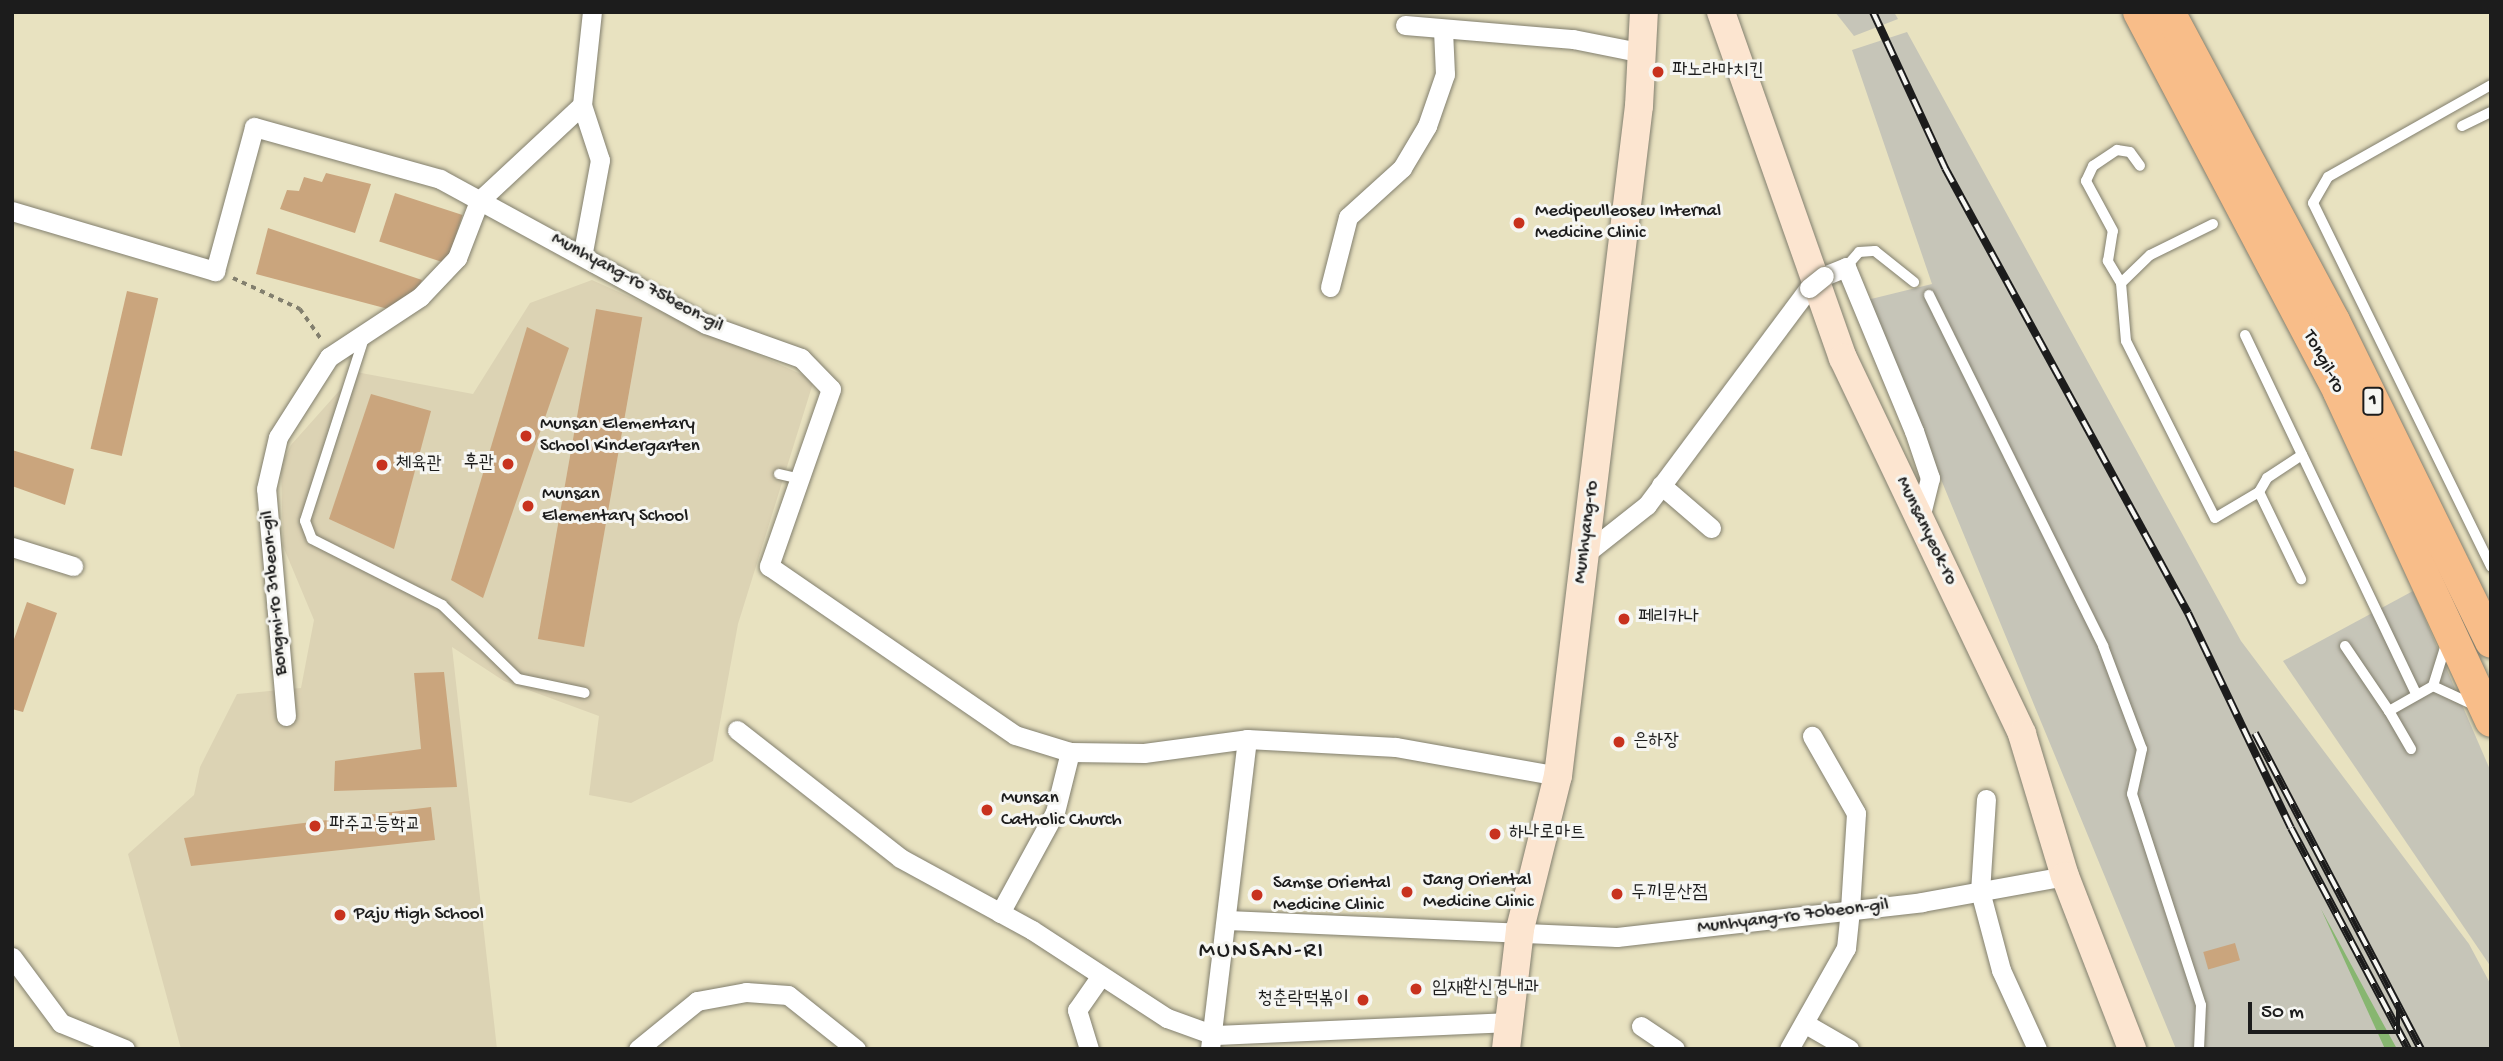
<!DOCTYPE html>
<meta charset="utf-8">
<style>
body{margin:0}
#map{position:relative;width:2503px;height:1061px;overflow:hidden;background:#e8e2c0;font-family:"Gochi Hand","Poor Story",sans-serif}
div>[style]{position:absolute}
.built>*{inset:0;background:#dcd3b4}
.industrial>*{inset:0;background:#c6c5b8}
.forest>*{inset:0;background:#87b670}
.building>*{inset:0;background:#caa57d;transform-origin:0 0}
.path>*{height:3.5px;margin-top:-1.75px;transform-origin:0;background:repeating-linear-gradient(90deg,#827f6e 0 5px,transparent 0 10px)}
.roads{filter:drop-shadow(0 0 2px #827f6e) drop-shadow(0 0 2px #827f6e)}
.lane>*{height:10px;margin:-5px;padding:0 5px;transform-origin:5px;border-radius:5px;background:#fff}
.street>*{height:19px;margin:-9.5px;padding:0 9.5px;transform-origin:9.5px;border-radius:9.5px;background:#fff}
.secondary>*{height:28px;margin:-14px;padding:0 14px;transform-origin:14px;border-radius:14px;background:#fce5d0}
.primary>*{height:32px;margin:-16px;padding:0 16px;transform-origin:16px;border-radius:16px;background:#f8bd89}
.rail>*{height:8px;margin-top:-4px;transform-origin:0;background:repeating-linear-gradient(90deg,#f6f6f2 0 16px,#1c1c1c 0 32px);box-sizing:border-box;border-block:2px solid #1c1c1c}
.bridges{filter:drop-shadow(0 0 2px #827f6e) drop-shadow(0 0 2px #827f6e)}
.street-bridge>*{height:19px;margin:-9.5px;padding:0 9.5px;transform-origin:9.5px;border-radius:9.5px;background:#fff}
.dots>*{width:19px;height:19px;translate:-50% -50%;box-sizing:border-box;border:4px solid #f6f6f2;border-radius:50%}
span{translate:-50% -50%;white-space:nowrap;text-align:center;line-height:1.15;-webkit-text-stroke:6px #f6f6f2;paint-order:stroke}
.shield-label span{padding:2px 5px;background:#f6f6f2;border:2px solid;border-radius:5px;-webkit-text-stroke-width:0}
.shield-label{font-size:18px;color:#1c1c1c;font-weight:700}
.poi-label{font-size:19px;color:#1c1c1c}
.left{translate:0 -50%;text-align:left}
.right{translate:-100% -50%;text-align:right}
.street-label{font-size:19px;color:#1c1c1c}
.quarter-label{font-size:23px;color:#1c1c1c;letter-spacing:2px}
.frame{position:absolute;inset:0;border:14px solid #1c1c1c;pointer-events:none}
.scale{position:absolute;left:2248px;top:1002px;width:152px;height:32px;box-sizing:border-box;border:4px solid #1c1c1c;border-top:0;padding-left:9px;font-size:21px;line-height:24px;white-space:nowrap;color:#1c1c1c;-webkit-text-stroke:5px #f6f6f2;paint-order:stroke}
</style>
<div id="map">
<div class="built">
<div style="clip-path:polygon(592px 280px,814px 380px,738px 624px,713px 761px,631px 803px,589px 795px,599px 716px,504px 681px,452px 647px,497px 1049px,181px 1049px,128px 854px,194px 795px,200px 767px,237px 694px,301px 688px,314px 620px,283px 546px,281px 466px,291px 445px,356px 372px,473px 394px,530px 303px)"></div>
</div>
<div class="industrial">
<div style="clip-path:polygon(1835px 12px,1894px 12px,1898px 19px,1854px 36px)"></div>
<div style="clip-path:polygon(1907px 32px,2241px 641px,2469px 944px,2491px 985px,2491px 1049px,2176px 1049px,1867px 300px,1932px 284px,1852px 50px)"></div>
<div style="clip-path:polygon(2413px 591px,2491px 772px,2491px 967px,2283px 661px)"></div>
</div>
<div class="forest">
<div style="clip-path:polygon(2321px 909px,2380px 1018px,2397px 1049px,2385px 1049px)"></div>
</div>
<div class="building">
<div style="clip-path:polygon(326px 173px,371px 184px,355px 233px,280px 209px,287px 190px,299px 191px,304px 177px,322px 182px)"></div>
<div style="left:395px;top:193px;width:71px;height:51px;rotate:18deg"></div>
<div style="clip-path:polygon(268px 228px,422px 280px,416px 295px,392px 310px,256px 274px)"></div>
<div style="left:127px;top:291px;width:32px;height:162px;rotate:13deg"></div>
<div style="left:596px;top:309px;width:47px;height:335px;rotate:10deg"></div>
<div style="clip-path:polygon(527px 327px,569px 348px,483px 598px,451px 580px)"></div>
<div style="clip-path:polygon(371px 394px,431px 411px,394px 549px,329px 519px)"></div>
<div style="clip-path:polygon(12px 450px,74px 469px,65px 505px,12px 486px)"></div>
<div style="clip-path:polygon(27px 602px,57px 613px,23px 712px,12px 709px,12px 645px)"></div>
<div style="clip-path:polygon(444px 672px,457px 787px,334px 791px,335px 761px,421px 749px,414px 673px)"></div>
<div style="clip-path:polygon(431px 807px,435px 840px,191px 866px,184px 838px)"></div>
<div style="left:2235px;top:943px;width:18px;height:33px;rotate:74deg"></div>
</div>
<div class="path">
<div style="left:233px;top:278px;width:74px;rotate:24.8deg"></div>
<div style="left:300px;top:309px;width:37px;rotate:55deg"></div>
</div>
<div class="roads">
<div class="lane">
<div style="left:2491px;top:85px;width:187px;rotate:150.6deg"></div>
<div style="left:2328px;top:177px;width:30px;rotate:120deg"></div>
<div style="left:2313px;top:203px;width:405px;rotate:63.9deg"></div>
<div style="left:2462px;top:126px;width:32px;rotate:-26deg"></div>
<div style="left:2213px;top:224px;width:70px;rotate:153.8deg"></div>
<div style="left:2150px;top:255px;width:40px;rotate:136deg"></div>
<div style="left:2121px;top:283px;width:58px;rotate:85.1deg"></div>
<div style="left:2126px;top:341px;width:198px;rotate:63.3deg"></div>
<div style="left:2215px;top:518px;width:51px;rotate:-30.6deg"></div>
<div style="left:2259px;top:492px;width:97px;rotate:64.2deg"></div>
<div style="left:1846px;top:267px;width:20px;rotate:-49deg"></div>
<div style="left:1859px;top:252px;width:16px;rotate:-4deg"></div>
<div style="left:1875px;top:251px;width:50px;rotate:38.5deg"></div>
<div style="left:2121px;top:283px;width:26px;rotate:-121deg"></div>
<div style="left:2108px;top:261px;width:30px;rotate:-81deg"></div>
<div style="left:2113px;top:231px;width:57px;rotate:-118.4deg"></div>
<div style="left:2086px;top:181px;width:17px;rotate:-65deg"></div>
<div style="left:2093px;top:166px;width:29px;rotate:-34deg"></div>
<div style="left:2117px;top:150px;width:13px;rotate:9deg"></div>
<div style="left:2130px;top:152px;width:17px;rotate:54deg"></div>
<div style="left:1929px;top:295px;width:392px;rotate:63.6deg"></div>
<div style="left:2103px;top:646px;width:110px;rotate:69.3deg"></div>
<div style="left:2142px;top:749px;width:46px;rotate:102.5deg"></div>
<div style="left:2132px;top:794px;width:222px;rotate:71.9deg"></div>
<div style="left:2201px;top:1005px;width:44px;rotate:92.6deg"></div>
<div style="left:2245px;top:335px;width:398px;rotate:64.5deg"></div>
<div style="left:364px;top:338px;width:192px;rotate:107.9deg"></div>
<div style="left:305px;top:521px;width:19px;rotate:69deg"></div>
<div style="left:312px;top:539px;width:146px;rotate:26.9deg"></div>
<div style="left:442px;top:605px;width:106px;rotate:44.2deg"></div>
<div style="left:518px;top:679px;width:68px;rotate:11.8deg"></div>
<div style="left:779px;top:474px;width:22px;rotate:13deg"></div>
<div style="left:2259px;top:492px;width:16px;rotate:-60deg"></div>
<div style="left:2267px;top:478px;width:42px;rotate:-33.3deg"></div>
<div style="left:2345px;top:646px;width:78px;rotate:55.9deg"></div>
<div style="left:2389px;top:711px;width:51px;rotate:-29.6deg"></div>
<div style="left:2433px;top:686px;width:47px;rotate:-72.7deg"></div>
<div style="left:2433px;top:686px;width:45px;rotate:24.9deg"></div>
<div style="left:2389px;top:711px;width:44px;rotate:59.9deg"></div>
</div>
<div class="street">
<div style="left:1405px;top:25px;width:169px;rotate:4.8deg"></div>
<div style="left:1573px;top:39px;width:66px;rotate:11.3deg"></div>
<div style="left:582px;top:105px;width:58px;rotate:71.9deg"></div>
<div style="left:600px;top:160px;width:94px;rotate:100.5deg"></div>
<div style="left:12px;top:211px;width:212px;rotate:16.5deg"></div>
<div style="left:215px;top:271px;width:149px;rotate:-74.8deg"></div>
<div style="left:254px;top:127px;width:193px;rotate:15.6deg"></div>
<div style="left:440px;top:179px;width:303px;rotate:28.6deg"></div>
<div style="left:706px;top:324px;width:101px;rotate:19.7deg"></div>
<div style="left:801px;top:358px;width:43px;rotate:45.9deg"></div>
<div style="left:831px;top:389px;width:188px;rotate:109.3deg"></div>
<div style="left:769px;top:566px;width:298px;rotate:34.5deg"></div>
<div style="left:1015px;top:735px;width:58px;rotate:17.2deg"></div>
<div style="left:1070px;top:752px;width:74px;rotate:0.8deg"></div>
<div style="left:1144px;top:753px;width:104px;rotate:-7.7deg"></div>
<div style="left:1247px;top:739px;width:149px;rotate:3.1deg"></div>
<div style="left:1396px;top:747px;width:165px;rotate:10.1deg"></div>
<div style="left:1824px;top:276px;width:24px;rotate:-22deg"></div>
<div style="left:1846px;top:267px;width:178px;rotate:67.5deg"></div>
<div style="left:1914px;top:431px;width:50px;rotate:71.2deg"></div>
<div style="left:1930px;top:478px;width:41px;rotate:104deg"></div>
<div style="left:1330px;top:287px;width:72px;rotate:-75.6deg"></div>
<div style="left:1348px;top:217px;width:73px;rotate:-42.2deg"></div>
<div style="left:1402px;top:168px;width:49px;rotate:-59.2deg"></div>
<div style="left:1427px;top:126px;width:55px;rotate:-70.9deg"></div>
<div style="left:1445px;top:74px;width:44px;rotate:-92.6deg"></div>
<div style="left:1661px;top:485px;width:66px;rotate:40.7deg"></div>
<div style="left:12px;top:547px;width:64px;rotate:17.3deg"></div>
<div style="left:1585px;top:554px;width:79px;rotate:-38.3deg"></div>
<div style="left:1647px;top:505px;width:271px;rotate:-53.3deg"></div>
<div style="left:286px;top:716px;width:228px;rotate:-95deg"></div>
<div style="left:266px;top:489px;width:53px;rotate:-77deg"></div>
<div style="left:278px;top:437px;width:95px;rotate:-57.5deg"></div>
<div style="left:329px;top:357px;width:109px;rotate:-33.4deg"></div>
<div style="left:420px;top:297px;width:54px;rotate:-46.5deg"></div>
<div style="left:457px;top:258px;width:61px;rotate:-68.9deg"></div>
<div style="left:479px;top:201px;width:141px;rotate:-43deg"></div>
<div style="left:582px;top:105px;width:94px;rotate:-83.9deg"></div>
<div style="left:737px;top:730px;width:207px;rotate:38.1deg"></div>
<div style="left:900px;top:858px;width:150px;rotate:28.6deg"></div>
<div style="left:1032px;top:930px;width:161px;rotate:33.1deg"></div>
<div style="left:1167px;top:1018px;width:50px;rotate:19.9deg"></div>
<div style="left:1214px;top:1035px;width:293px;rotate:-2.5deg"></div>
<div style="left:1986px;top:799px;width:92px;rotate:93.7deg"></div>
<div style="left:1980px;top:891px;width:82px;rotate:75.1deg"></div>
<div style="left:2001px;top:970px;width:87px;rotate:65.5deg"></div>
<div style="left:1000px;top:913px;width:115px;rotate:-61.4deg"></div>
<div style="left:1055px;top:812px;width:62px;rotate:-76deg"></div>
<div style="left:1227px;top:920px;width:390px;rotate:2.5deg"></div>
<div style="left:1617px;top:937px;width:307px;rotate:-6.5deg"></div>
<div style="left:1922px;top:902px;width:145px;rotate:-10.3deg"></div>
<div style="left:12px;top:957px;width:82px;rotate:53.4deg"></div>
<div style="left:61px;top:1023px;width:69px;rotate:22.1deg"></div>
<div style="left:1804px;top:1023px;width:52px;rotate:30deg"></div>
<div style="left:1641px;top:1026px;width:41px;rotate:34.1deg"></div>
<div style="left:638px;top:1049px;width:76px;rotate:-39.1deg"></div>
<div style="left:697px;top:1001px;width:50px;rotate:-10.4deg"></div>
<div style="left:746px;top:992px;width:42px;rotate:4.1deg"></div>
<div style="left:788px;top:995px;width:87px;rotate:38.5deg"></div>
<div style="left:1089px;top:1049px;width:41px;rotate:-107.1deg"></div>
<div style="left:1077px;top:1010px;width:39px;rotate:-55deg"></div>
<div style="left:1210px;top:1049px;width:312px;rotate:-83.2deg"></div>
<div style="left:1789px;top:1049px;width:116px;rotate:-60.6deg"></div>
<div style="left:1846px;top:948px;width:39px;rotate:-84deg"></div>
<div style="left:1850px;top:909px;width:96px;rotate:-86.4deg"></div>
<div style="left:1856px;top:813px;width:89px;rotate:-119.7deg"></div>
</div>
<div class="secondary">
<div style="left:1721px;top:12px;width:367px;rotate:70.6deg"></div>
<div style="left:1843px;top:358px;width:416px;rotate:64.5deg"></div>
<div style="left:2022px;top:734px;width:148px;rotate:73.2deg"></div>
<div style="left:2065px;top:876px;width:186px;rotate:68.8deg"></div>
<div style="left:1506px;top:1049px;width:121px;rotate:-83.3deg"></div>
<div style="left:1520px;top:929px;width:158px;rotate:-76.1deg"></div>
<div style="left:1558px;top:776px;width:675px;rotate:-83.11deg"></div>
<div style="left:1639px;top:106px;width:94px;rotate:-87deg"></div>
</div>
<div class="primary">
<div style="left:2139px;top:12px;width:429px;rotate:62.2deg"></div>
<div style="left:2339px;top:392px;width:362px;rotate:65.2deg"></div>
<div style="left:2169px;top:12px;width:350px;rotate:61.9deg"></div>
<div style="left:2334px;top:321px;width:357px;rotate:63.9deg"></div>
</div>
</div>
<div class="rail">
<div style="left:1873px;top:12px;width:172px;rotate:65.2deg"></div>
<div style="left:1945px;top:168px;width:507px;rotate:61.36deg"></div>
<div style="left:2188px;top:613px;width:238px;rotate:64.4deg"></div>
<div style="left:2291px;top:828px;width:250px;rotate:62.1deg"></div>
<div style="left:2255px;top:733px;width:357px;rotate:62.3deg"></div>
</div>
<div class="bridges">
<div class="street-bridge">
<div style="left:1809px;top:288px;width:19px;rotate:-39deg"></div>
</div>
</div>
<div class="dots">
<div style="left:1658px;top:72px;background:#c8321e"></div>
<div style="left:1519px;top:223px;background:#c8321e"></div>
<div style="left:526px;top:436px;background:#c8321e"></div>
<div style="left:508px;top:464px;background:#c8321e"></div>
<div style="left:382px;top:465px;background:#c8321e"></div>
<div style="left:528px;top:506px;background:#c8321e"></div>
<div style="left:1624px;top:619px;background:#c8321e"></div>
<div style="left:1619px;top:742px;background:#c8321e"></div>
<div style="left:987px;top:810px;background:#c8321e"></div>
<div style="left:315px;top:826px;background:#c8321e"></div>
<div style="left:1495px;top:834px;background:#c8321e"></div>
<div style="left:1407px;top:892px;background:#c8321e"></div>
<div style="left:1617px;top:894px;background:#c8321e"></div>
<div style="left:1257px;top:895px;background:#c8321e"></div>
<div style="left:340px;top:915px;background:#c8321e"></div>
<div style="left:1416px;top:989px;background:#c8321e"></div>
<div style="left:1363px;top:1000px;background:#c8321e"></div>
</div>
<div class="shield-label">
<span style="left:2373px;top:401px">1</span>
</div>
<div class="poi-label">
<span class="left" style="left:1672px;top:72px">파노라마치킨</span>
<span class="left" style="left:1535px;top:223px">Medipeulleoseu Internal<br>Medicine Clinic</span>
<span class="left" style="left:540px;top:436px">Munsan Elementary<br>School Kindergarten</span>
<span class="right" style="left:494px;top:464px">후관</span>
<span class="left" style="left:396px;top:465px">체육관</span>
<span class="left" style="left:542px;top:506px">Munsan<br>Elementary School</span>
<span class="left" style="left:1638px;top:619px">페리카나</span>
<span class="left" style="left:1633px;top:742px">은하장</span>
<span class="left" style="left:1001px;top:810px">Munsan<br>Catholic Church</span>
<span class="left" style="left:329px;top:826px">파주고등학교</span>
<span class="left" style="left:1509px;top:834px">하나로마트</span>
<span class="left" style="left:1423px;top:892px">Jang Oriental<br>Medicine Clinic</span>
<span class="left" style="left:1273px;top:895px">Samse Oriental<br>Medicine Clinic</span>
<span class="left" style="left:1631px;top:894px">두끼문산점</span>
<span class="left" style="left:354px;top:915px">Paju High School</span>
<span class="left" style="left:1432px;top:989px">임재환신경내과</span>
<span class="right" style="left:1349px;top:1000px">청춘락떡볶이</span>
</div>
<div class="street-label">
<span style="left:637px;top:283px;rotate:28deg">Munhyang-ro 75beon-gil</span>
<span style="left:2323px;top:362px;rotate:62deg">Tongil-ro</span>
<span style="left:1926px;top:531px;rotate:64deg">Munsanyeok-ro</span>
<span style="left:1587px;top:532px;rotate:-83deg">Munhyang-ro</span>
<span style="left:275px;top:593px;rotate:-95deg">Bongmi-ro 31beon-gil</span>
<span style="left:1793px;top:917px;rotate:-7deg">Munhyang-ro 70beon-gil</span>
</div>
<div class="quarter-label">
<span style="left:1262px;top:952px">MUNSAN-RI</span>
</div>
<div class="frame"></div>
<div class="scale">50 m</div>
</div>
